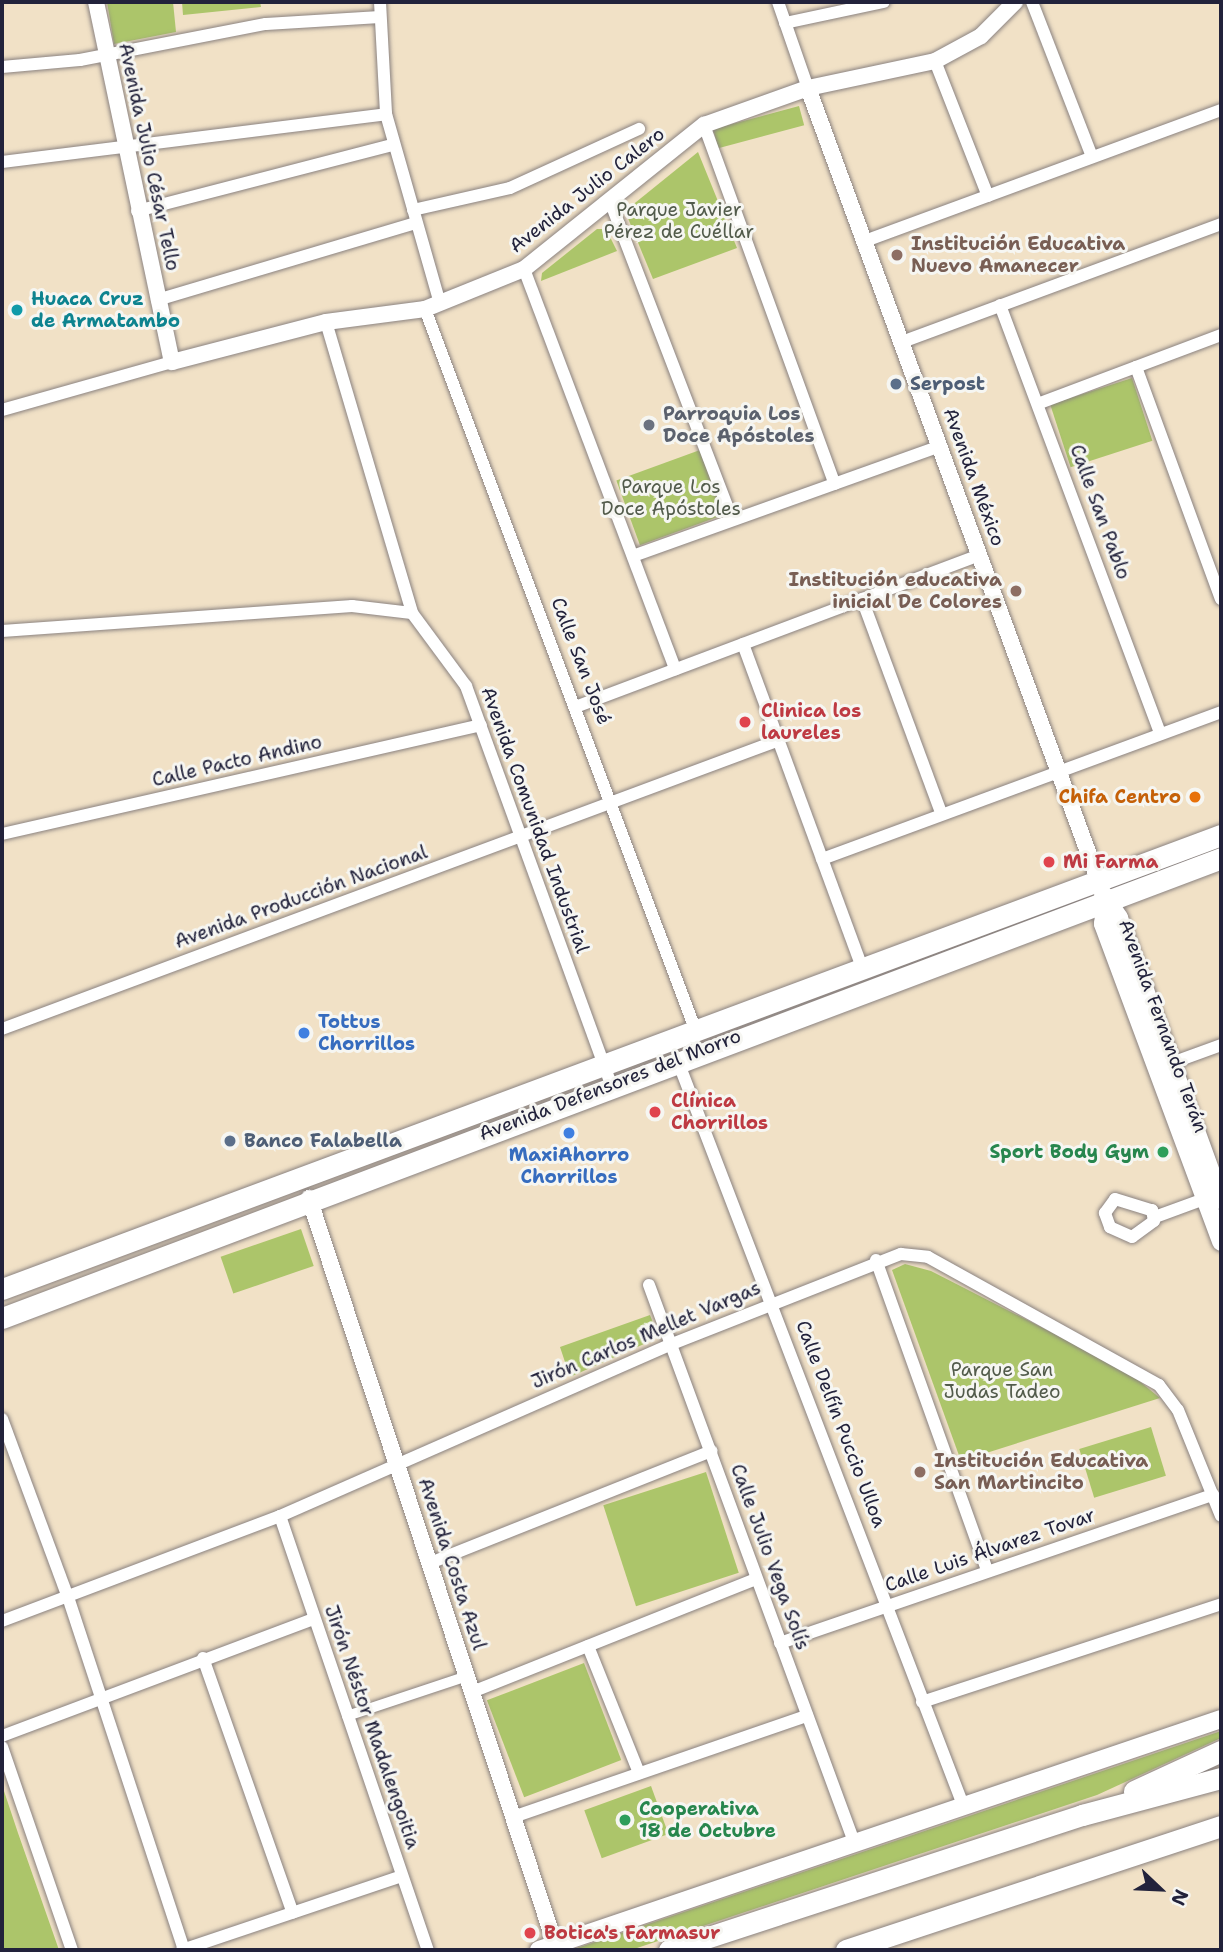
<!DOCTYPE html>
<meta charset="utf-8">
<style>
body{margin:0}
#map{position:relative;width:1223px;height:1952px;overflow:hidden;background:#f1e1c6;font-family:"Shantell Sans",sans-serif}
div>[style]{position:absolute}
.green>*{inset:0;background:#acc56a;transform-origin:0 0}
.roads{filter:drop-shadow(0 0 2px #8a8280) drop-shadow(0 0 2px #8a8280)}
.pedestrian>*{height:10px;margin:-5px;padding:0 5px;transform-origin:5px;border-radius:5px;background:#fff}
.minor>*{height:12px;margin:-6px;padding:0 6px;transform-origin:6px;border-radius:6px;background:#fff}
.tertiary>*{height:16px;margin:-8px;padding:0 8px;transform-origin:8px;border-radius:8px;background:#fff}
.secondary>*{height:18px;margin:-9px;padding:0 9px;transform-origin:9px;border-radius:9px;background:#fff}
.primary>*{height:21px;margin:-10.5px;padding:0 10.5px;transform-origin:10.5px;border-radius:10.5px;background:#fff}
.dots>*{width:19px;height:19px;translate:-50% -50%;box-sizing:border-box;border:4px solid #f6f6f2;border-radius:50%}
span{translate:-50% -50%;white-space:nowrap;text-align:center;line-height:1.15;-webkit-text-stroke:6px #f6f6f2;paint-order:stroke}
.street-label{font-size:19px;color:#22223b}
.park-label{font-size:19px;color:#525b4b}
.education-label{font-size:19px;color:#785e54;font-weight:700}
.left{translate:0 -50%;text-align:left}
.right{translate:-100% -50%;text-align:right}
.culture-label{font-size:19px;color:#0d838f;font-weight:700}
.service-label{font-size:19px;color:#4e5e75;font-weight:700}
.worship-label{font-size:19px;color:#5b616d;font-weight:700}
.health-label{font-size:19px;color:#be3a42;font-weight:700}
.food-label{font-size:19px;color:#c56008;font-weight:700}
.shop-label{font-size:19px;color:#366cbe;font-weight:700}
.leisure-label{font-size:19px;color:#27864d;font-weight:700}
.frame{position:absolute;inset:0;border:4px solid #22223b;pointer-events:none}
.north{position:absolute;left:1125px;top:1854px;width:70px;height:70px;-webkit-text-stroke:5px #f6f6f2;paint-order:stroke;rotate:113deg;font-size:19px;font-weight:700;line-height:28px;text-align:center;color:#22223b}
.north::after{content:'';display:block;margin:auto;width:24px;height:32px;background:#22223b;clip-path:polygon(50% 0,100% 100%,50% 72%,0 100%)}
</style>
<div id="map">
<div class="green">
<div style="clip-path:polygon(107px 2px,173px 2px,176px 32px,114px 44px)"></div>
<div style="clip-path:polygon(182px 2px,260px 2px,261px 7px,183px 15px)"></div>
<div style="left:799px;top:106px;width:20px;height:89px;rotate:75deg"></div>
<div style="clip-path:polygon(698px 152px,737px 248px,653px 279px,625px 211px)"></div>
<div style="clip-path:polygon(597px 229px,606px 229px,617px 251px,541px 281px,542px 273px)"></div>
<div style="left:1132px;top:378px;width:66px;height:86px;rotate:72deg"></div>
<div style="left:700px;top:450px;width:69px;height:89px;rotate:70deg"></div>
<div style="left:301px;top:1229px;width:39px;height:85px;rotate:71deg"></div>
<div style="clip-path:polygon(905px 1264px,931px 1271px,1127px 1371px,1160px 1398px,961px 1461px,892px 1270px)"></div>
<div style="clip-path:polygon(650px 1315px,658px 1335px,653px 1340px,570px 1377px,560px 1347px)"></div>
<div style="left:1151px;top:1427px;width:51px;height:75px;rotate:73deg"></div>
<div style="left:706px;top:1472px;width:106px;height:108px;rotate:72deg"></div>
<div style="left:584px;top:1663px;width:104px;height:104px;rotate:69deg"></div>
<div style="clip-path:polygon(1221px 1731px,1221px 1738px,1097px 1795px,631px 1950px,571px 1950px)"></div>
<div style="clip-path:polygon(2px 1785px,18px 1833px,59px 1950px,2px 1950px)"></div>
<div style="left:651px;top:1786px;width:51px;height:71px;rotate:70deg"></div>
</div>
<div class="roads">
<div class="pedestrian">
<div style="left:347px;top:1716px;width:126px;rotate:-18.4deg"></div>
</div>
<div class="minor">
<div style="left:380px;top:2px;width:112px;rotate:86.9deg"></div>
<div style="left:386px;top:114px;width:197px;rotate:74.1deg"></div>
<div style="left:778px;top:2px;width:91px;rotate:70.8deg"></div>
<div style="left:1032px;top:2px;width:166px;rotate:68.8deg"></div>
<div style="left:785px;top:23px;width:101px;rotate:-12deg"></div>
<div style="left:935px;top:61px;width:145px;rotate:68.6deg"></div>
<div style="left:2px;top:67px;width:78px;rotate:-5.1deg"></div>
<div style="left:80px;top:60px;width:189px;rotate:-11deg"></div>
<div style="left:266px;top:24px;width:114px;rotate:-3.5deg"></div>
<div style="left:704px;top:125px;width:382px;rotate:70deg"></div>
<div style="left:2px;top:162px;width:387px;rotate:-7.1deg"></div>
<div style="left:610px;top:201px;width:341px;rotate:69deg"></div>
<div style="left:413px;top:210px;width:99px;rotate:-12.8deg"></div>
<div style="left:510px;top:188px;width:142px;rotate:-24.6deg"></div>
<div style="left:137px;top:211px;width:263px;rotate:-14.5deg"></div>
<div style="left:865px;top:241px;width:379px;rotate:-20.2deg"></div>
<div style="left:524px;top:269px;width:428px;rotate:69.3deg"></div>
<div style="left:157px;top:300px;width:270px;rotate:-16.6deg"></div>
<div style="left:1000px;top:305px;width:458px;rotate:69.5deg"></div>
<div style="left:425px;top:309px;width:769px;rotate:69.44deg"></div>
<div style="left:326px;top:322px;width:303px;rotate:73.5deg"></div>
<div style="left:412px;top:613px;width:91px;rotate:53.5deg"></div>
<div style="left:466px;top:686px;width:424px;rotate:70deg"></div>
<div style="left:902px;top:342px;width:340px;rotate:-20.3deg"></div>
<div style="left:1136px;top:367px;width:247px;rotate:69.9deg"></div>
<div style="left:1040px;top:403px;width:193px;rotate:-20.6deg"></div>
<div style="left:2px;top:410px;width:177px;rotate:-15.8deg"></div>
<div style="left:633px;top:556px;width:326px;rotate:-19.7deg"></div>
<div style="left:862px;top:599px;width:228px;rotate:69.7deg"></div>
<div style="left:2px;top:631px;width:351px;rotate:-4.1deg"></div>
<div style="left:352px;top:606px;width:60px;rotate:6.7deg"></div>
<div style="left:743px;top:644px;width:341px;rotate:69.8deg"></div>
<div style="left:578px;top:706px;width:429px;rotate:-20.6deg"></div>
<div style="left:2px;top:834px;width:491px;rotate:-12.8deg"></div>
<div style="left:822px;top:859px;width:425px;rotate:-20.2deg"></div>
<div style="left:2px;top:1029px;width:829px;rotate:-20.4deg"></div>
<div style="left:677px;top:1059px;width:799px;rotate:69.02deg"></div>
<div style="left:1166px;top:1065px;width:59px;rotate:-20deg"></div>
<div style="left:1115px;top:1199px;width:39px;rotate:17deg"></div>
<div style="left:1152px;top:1210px;width:11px;rotate:80deg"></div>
<div style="left:1154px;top:1221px;width:27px;rotate:144deg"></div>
<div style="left:1132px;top:1237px;width:24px;rotate:-156deg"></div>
<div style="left:1110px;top:1227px;width:15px;rotate:-110deg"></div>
<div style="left:1105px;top:1213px;width:17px;rotate:-54deg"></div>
<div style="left:1155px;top:1217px;width:52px;rotate:-20.2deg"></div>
<div style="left:876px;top:1260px;width:329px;rotate:70.3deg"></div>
<div style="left:649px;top:1285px;width:594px;rotate:69.79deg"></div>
<div style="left:2px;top:1419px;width:190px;rotate:69.7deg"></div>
<div style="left:68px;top:1597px;width:372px;rotate:71.8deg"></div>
<div style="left:280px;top:1516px;width:459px;rotate:71.2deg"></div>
<div style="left:430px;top:1563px;width:303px;rotate:-21.7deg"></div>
<div style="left:2px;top:1621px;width:297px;rotate:-20.7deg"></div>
<div style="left:280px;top:1516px;width:428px;rotate:-23.7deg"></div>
<div style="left:672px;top:1344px;width:246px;rotate:-21.5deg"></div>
<div style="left:901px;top:1254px;width:27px;rotate:6deg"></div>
<div style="left:928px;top:1257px;width:264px;rotate:29deg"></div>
<div style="left:1159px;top:1385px;width:31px;rotate:53deg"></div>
<div style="left:1178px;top:1410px;width:114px;rotate:67.9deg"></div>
<div style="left:780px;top:1643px;width:458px;rotate:-18.9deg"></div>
<div style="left:588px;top:1646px;width:137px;rotate:68.1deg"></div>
<div style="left:203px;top:1658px;width:270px;rotate:70.6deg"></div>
<div style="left:472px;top:1692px;width:306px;rotate:-21.7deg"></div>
<div style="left:922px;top:1702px;width:315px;rotate:-18.1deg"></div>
<div style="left:2px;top:1736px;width:333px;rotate:-20.6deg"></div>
<div style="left:2px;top:1747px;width:215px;rotate:71deg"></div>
<div style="left:513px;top:1817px;width:311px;rotate:-19deg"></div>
<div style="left:182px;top:1950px;width:232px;rotate:-18.6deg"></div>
</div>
<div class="tertiary">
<div style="left:96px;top:2px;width:368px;rotate:78.1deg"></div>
<div style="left:172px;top:362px;width:159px;rotate:-14.6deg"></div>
<div style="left:326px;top:322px;width:100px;rotate:-7.5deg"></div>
<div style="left:425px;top:309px;width:107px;rotate:-22deg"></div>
<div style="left:524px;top:269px;width:231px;rotate:-38.7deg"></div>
<div style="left:704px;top:125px;width:110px;rotate:-19.6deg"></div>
<div style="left:808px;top:88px;width:130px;rotate:-12deg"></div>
<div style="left:935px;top:61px;width:52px;rotate:-28.5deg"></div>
<div style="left:981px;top:36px;width:48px;rotate:-45deg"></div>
<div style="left:808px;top:88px;width:846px;rotate:69.87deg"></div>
<div style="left:309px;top:1198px;width:786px;rotate:71.75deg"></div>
</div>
<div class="secondary">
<div style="left:1103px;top:894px;width:29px;rotate:56deg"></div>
<div style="left:1119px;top:918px;width:300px;rotate:70.1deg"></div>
<div style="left:1106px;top:902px;width:22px;rotate:98deg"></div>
<div style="left:1103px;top:924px;width:339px;rotate:69.6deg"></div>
<div style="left:539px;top:1950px;width:720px;rotate:-18.71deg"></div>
</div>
<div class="primary">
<div style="left:2px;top:1289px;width:1301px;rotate:-20.43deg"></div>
<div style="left:2px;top:1318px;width:1303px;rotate:-20.67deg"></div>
<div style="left:1134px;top:1791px;width:96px;rotate:-24.7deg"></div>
<div style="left:669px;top:1950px;width:435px;rotate:-18.1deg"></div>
<div style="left:1082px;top:1815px;width:144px;rotate:-14.9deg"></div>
<div style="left:846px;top:1950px;width:395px;rotate:-18.3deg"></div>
</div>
</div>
<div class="dots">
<div style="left:897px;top:255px;background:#8d6e63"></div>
<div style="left:17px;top:310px;background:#0f9aa8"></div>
<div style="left:896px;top:384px;background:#5c6f8a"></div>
<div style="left:649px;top:425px;background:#6b7280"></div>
<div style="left:1016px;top:591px;background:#8d6e63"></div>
<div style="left:745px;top:722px;background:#e0444e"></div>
<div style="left:1195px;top:797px;background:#e8710a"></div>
<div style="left:1049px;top:862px;background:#e0444e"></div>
<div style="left:304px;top:1033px;background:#3f7fe0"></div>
<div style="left:655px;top:1112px;background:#e0444e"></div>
<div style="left:569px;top:1133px;background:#3f7fe0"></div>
<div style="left:230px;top:1141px;background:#5c6f8a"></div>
<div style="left:1163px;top:1152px;background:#2e9e5b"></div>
<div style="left:920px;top:1472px;background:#8d6e63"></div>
<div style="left:625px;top:1820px;background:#2e9e5b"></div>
<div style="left:530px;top:1933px;background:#e0444e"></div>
</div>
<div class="street-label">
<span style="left:149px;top:157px;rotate:78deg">Avenida Julio César Tello</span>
<span style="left:587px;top:190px;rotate:-38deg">Avenida Julio Calero</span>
<span style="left:974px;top:477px;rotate:70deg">Avenida México</span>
<span style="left:1100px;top:512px;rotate:70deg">Calle San Pablo</span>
<span style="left:581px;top:661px;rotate:69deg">Calle San José</span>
<span style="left:237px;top:761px;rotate:-13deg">Calle Pacto Andino</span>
<span style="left:535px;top:820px;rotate:70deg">Avenida Comunidad Industrial</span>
<span style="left:301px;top:897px;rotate:-20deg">Avenida Producción Nacional</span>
<span style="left:1163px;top:1026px;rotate:70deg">Avenida Fernando Terán</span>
<span style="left:610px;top:1085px;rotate:-21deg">Avenida Defensores del Morro</span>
<span style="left:646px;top:1335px;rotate:-23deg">Jirón Carlos Mellet Vargas</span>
<span style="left:841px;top:1424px;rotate:69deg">Calle Delfín Puccio Ulloa</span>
<span style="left:990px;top:1550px;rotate:-19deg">Calle Luis Álvarez Tovar</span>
<span style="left:770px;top:1557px;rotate:70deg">Calle Julio Vega Solís</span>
<span style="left:452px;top:1564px;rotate:72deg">Avenida Costa Azul</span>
<span style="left:372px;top:1727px;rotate:71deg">Jirón Néstor Madalengoitia</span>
</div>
<div class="park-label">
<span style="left:679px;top:221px">Parque Javier<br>Pérez de Cuéllar</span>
<span style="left:671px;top:498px">Parque Los<br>Doce Apóstoles</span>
<span style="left:1002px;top:1381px">Parque San<br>Judas Tadeo</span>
</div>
<div class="education-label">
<span class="left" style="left:911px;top:255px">Institución Educativa<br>Nuevo Amanecer</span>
<span class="right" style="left:1002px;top:591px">Institución educativa<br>inicial De Colores</span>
<span class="left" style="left:934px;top:1472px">Institución Educativa<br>San Martincito</span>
</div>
<div class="culture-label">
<span class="left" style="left:31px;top:310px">Huaca Cruz<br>de Armatambo</span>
</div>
<div class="service-label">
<span class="left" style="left:910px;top:384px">Serpost</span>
<span class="left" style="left:244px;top:1141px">Banco Falabella</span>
</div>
<div class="worship-label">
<span class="left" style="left:663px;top:425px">Parroquia Los<br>Doce Apóstoles</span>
</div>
<div class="health-label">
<span class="left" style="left:761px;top:722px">Clinica los<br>laureles</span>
<span class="left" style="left:1063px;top:862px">Mi Farma</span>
<span class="left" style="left:671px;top:1112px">Clínica<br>Chorrillos</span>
<span class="left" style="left:544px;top:1933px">Botica's Farmasur</span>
</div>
<div class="food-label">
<span class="right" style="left:1181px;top:797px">Chifa Centro</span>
</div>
<div class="shop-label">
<span class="left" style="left:318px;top:1033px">Tottus<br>Chorrillos</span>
<span style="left:569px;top:1166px">MaxiAhorro<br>Chorrillos</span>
</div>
<div class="leisure-label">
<span class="right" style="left:1149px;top:1152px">Sport Body Gym</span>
<span class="left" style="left:639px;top:1820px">Cooperativa<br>18 de Octubre</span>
</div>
<div class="frame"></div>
<div class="north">N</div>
</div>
